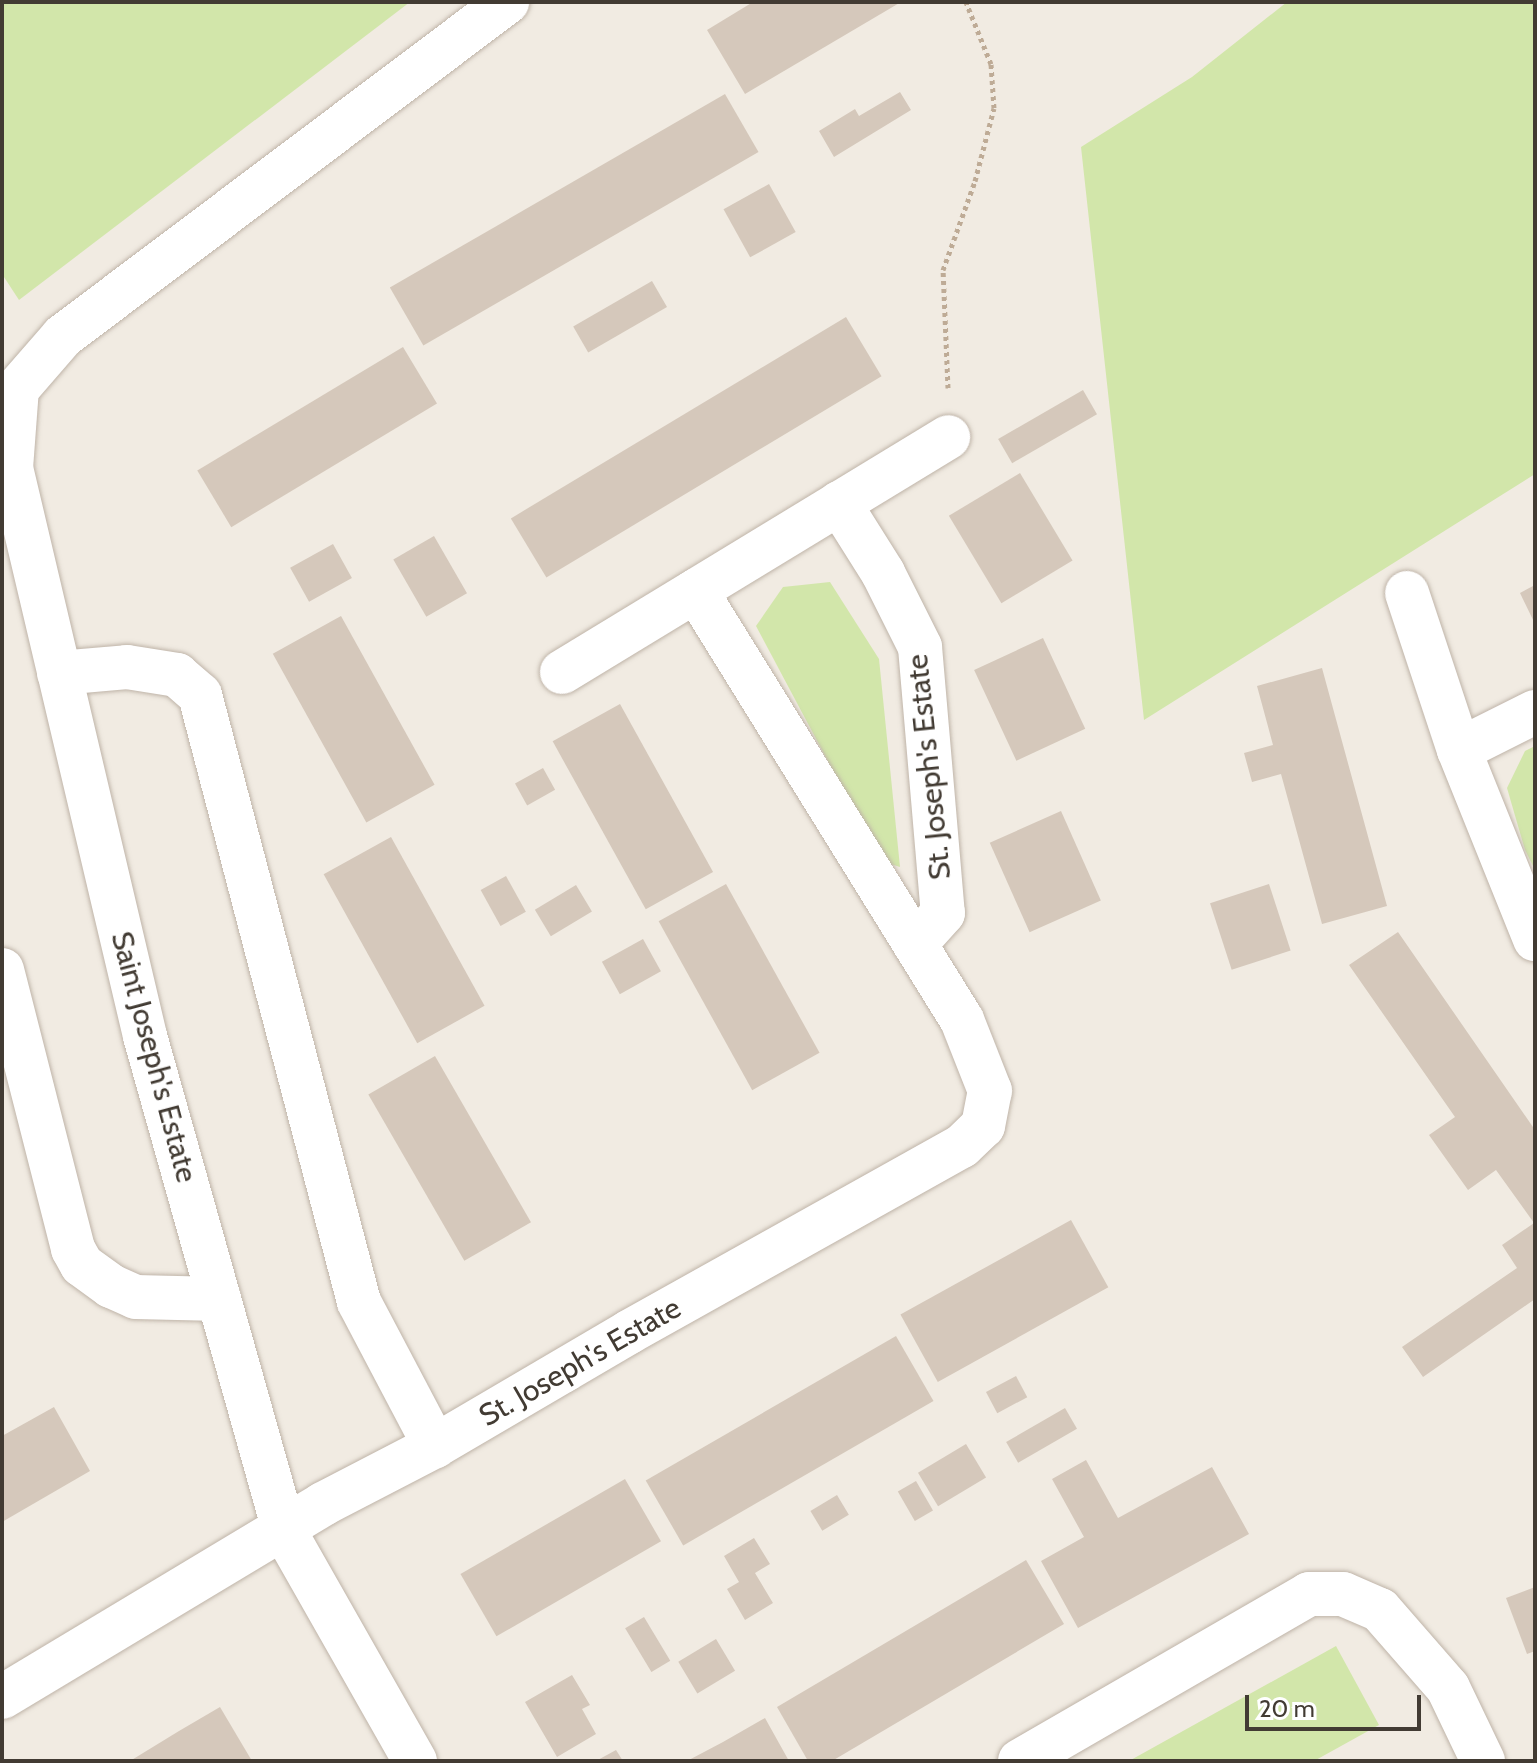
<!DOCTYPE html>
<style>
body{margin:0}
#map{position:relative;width:1537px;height:1763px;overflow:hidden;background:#f1ebe2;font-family:Cabin,sans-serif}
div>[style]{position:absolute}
.green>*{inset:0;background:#d2e6aa}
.building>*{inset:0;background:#d5c8bb;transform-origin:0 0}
.path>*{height:5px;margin-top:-2.5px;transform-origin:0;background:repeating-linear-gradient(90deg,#beab96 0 4px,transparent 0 8px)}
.roads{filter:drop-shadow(0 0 2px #bfb4a8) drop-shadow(0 0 2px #bfb4a8)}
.street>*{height:44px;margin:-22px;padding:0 22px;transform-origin:22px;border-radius:22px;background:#fff}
span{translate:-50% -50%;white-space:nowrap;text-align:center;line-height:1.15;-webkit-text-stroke:8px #fff;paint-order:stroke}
.street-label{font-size:30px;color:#423b33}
.frame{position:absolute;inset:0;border:4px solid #423b33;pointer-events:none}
.scale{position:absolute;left:1245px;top:1695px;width:176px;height:36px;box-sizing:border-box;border:4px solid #423b33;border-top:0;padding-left:10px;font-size:24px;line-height:28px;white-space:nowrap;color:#423b33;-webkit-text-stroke:6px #fff;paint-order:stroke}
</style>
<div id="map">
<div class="green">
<div style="clip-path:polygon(2px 2px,410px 2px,19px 300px,2px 274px)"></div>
<div style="clip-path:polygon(1287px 2px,1535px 2px,1535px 474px,1144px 720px,1081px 147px,1192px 77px)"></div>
<div style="clip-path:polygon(830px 582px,879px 659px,900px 867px,881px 861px,756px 626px,783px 587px)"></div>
<div style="clip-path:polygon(1535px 746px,1535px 870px,1525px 850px,1507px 788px,1525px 751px)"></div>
<div style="clip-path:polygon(1336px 1646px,1379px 1725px,1314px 1761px,1129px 1761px)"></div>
</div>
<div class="building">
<div style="clip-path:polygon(753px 2px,901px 2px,745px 94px,707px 30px)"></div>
<div style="clip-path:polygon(900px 92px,911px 110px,834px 157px,819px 131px,855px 109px,859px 116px)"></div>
<div style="left:725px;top:94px;width:67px;height:387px;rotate:60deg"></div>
<div style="left:769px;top:184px;width:55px;height:52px;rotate:61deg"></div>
<div style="left:652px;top:281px;width:30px;height:91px;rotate:60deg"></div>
<div style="left:846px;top:317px;width:69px;height:391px;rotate:59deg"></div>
<div style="left:403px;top:347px;width:66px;height:240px;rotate:59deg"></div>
<div style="left:1083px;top:390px;width:28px;height:98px;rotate:60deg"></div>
<div style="left:1020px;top:473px;width:102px;height:83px;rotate:59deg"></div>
<div style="left:434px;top:536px;width:66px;height:47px;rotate:60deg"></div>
<div style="left:333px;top:544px;width:39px;height:49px;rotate:61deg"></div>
<div style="clip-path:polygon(1535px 585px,1535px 624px,1520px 593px)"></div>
<div style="left:341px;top:616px;width:193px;height:78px;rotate:61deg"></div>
<div style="left:1043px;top:638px;width:100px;height:76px;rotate:65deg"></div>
<div style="clip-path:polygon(1322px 668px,1387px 906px,1322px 924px,1281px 774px,1252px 782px,1244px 753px,1273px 745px,1257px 686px)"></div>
<div style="left:620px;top:704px;width:192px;height:77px;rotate:61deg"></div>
<div style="left:543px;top:768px;width:25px;height:32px;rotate:61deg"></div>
<div style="left:1061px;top:811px;width:98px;height:78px;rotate:66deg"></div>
<div style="left:391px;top:837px;width:193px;height:77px;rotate:61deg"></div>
<div style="left:506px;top:876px;width:41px;height:29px;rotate:61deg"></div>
<div style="left:726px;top:884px;width:193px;height:77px;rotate:61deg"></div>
<div style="left:1269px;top:884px;width:70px;height:62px;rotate:72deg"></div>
<div style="left:576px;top:885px;width:31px;height:48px;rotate:59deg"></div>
<div style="clip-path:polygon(1398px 932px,1535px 1130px,1535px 1299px,1423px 1377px,1402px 1347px,1517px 1268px,1502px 1245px,1534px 1223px,1496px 1170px,1468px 1190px,1429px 1135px,1455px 1117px,1349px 965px)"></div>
<div style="left:643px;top:939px;width:37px;height:47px;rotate:61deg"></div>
<div style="left:435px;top:1056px;width:192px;height:77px;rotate:60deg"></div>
<div style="left:1071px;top:1220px;width:77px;height:195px;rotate:61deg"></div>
<div style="left:896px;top:1336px;width:75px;height:289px;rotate:60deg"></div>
<div style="left:1016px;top:1376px;width:24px;height:34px;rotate:62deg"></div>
<div style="clip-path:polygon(54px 1407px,90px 1471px,2px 1522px,2px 1436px)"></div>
<div style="left:1065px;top:1408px;width:24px;height:68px;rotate:60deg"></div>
<div style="left:966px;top:1444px;width:39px;height:56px;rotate:59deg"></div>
<div style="clip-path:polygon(1086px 1460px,1118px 1518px,1212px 1467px,1249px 1534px,1078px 1628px,1041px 1561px,1084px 1537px,1052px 1479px)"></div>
<div style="left:625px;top:1479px;width:72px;height:190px;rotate:60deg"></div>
<div style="left:916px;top:1481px;width:34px;height:21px;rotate:60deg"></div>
<div style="left:837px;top:1495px;width:23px;height:31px;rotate:59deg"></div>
<div style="clip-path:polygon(754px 1538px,770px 1564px,755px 1573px,773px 1603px,745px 1620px,727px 1589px,739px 1582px,724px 1556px)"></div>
<div style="clip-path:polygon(1026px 1560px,1064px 1624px,832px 1761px,808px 1761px,777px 1707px)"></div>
<div style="clip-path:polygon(1535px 1587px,1535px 1651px,1527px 1654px,1506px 1598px)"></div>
<div style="left:644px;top:1617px;width:51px;height:22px;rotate:59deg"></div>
<div style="left:716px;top:1639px;width:37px;height:44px;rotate:59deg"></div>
<div style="clip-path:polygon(572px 1675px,590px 1705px,582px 1709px,596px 1734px,557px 1757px,525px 1702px)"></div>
<div style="clip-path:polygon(220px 1707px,252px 1761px,130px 1761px,179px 1731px)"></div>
<div style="clip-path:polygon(765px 1718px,789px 1761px,687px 1761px,723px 1742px)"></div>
<div style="clip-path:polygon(616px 1750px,623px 1761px,596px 1761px)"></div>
</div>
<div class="path">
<div style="left:948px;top:388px;width:118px;rotate:-92.4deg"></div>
<div style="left:943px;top:270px;width:95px;rotate:-70.2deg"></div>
<div style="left:975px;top:181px;width:75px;rotate:-75.4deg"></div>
<div style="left:994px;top:108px;width:44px;rotate:-93.9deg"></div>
<div style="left:991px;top:64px;width:67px;rotate:-112deg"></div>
</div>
<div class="roads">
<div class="street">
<div style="left:839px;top:503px;width:83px;rotate:57.8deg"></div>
<div style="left:883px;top:573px;width:83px;rotate:63.4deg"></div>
<div style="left:920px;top:647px;width:267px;rotate:85.1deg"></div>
<div style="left:943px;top:913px;width:42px;rotate:132.1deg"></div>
<div style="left:1407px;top:593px;width:165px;rotate:71.7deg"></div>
<div style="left:1459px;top:750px;width:204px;rotate:68.1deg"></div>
<div style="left:562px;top:672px;width:452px;rotate:-31.3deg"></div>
<div style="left:59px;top:673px;width:68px;rotate:-5deg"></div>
<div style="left:127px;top:667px;width:51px;rotate:9.1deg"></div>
<div style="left:177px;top:675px;width:30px;rotate:41deg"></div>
<div style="left:200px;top:695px;width:627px;rotate:75.32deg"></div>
<div style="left:359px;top:1302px;width:163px;rotate:62.2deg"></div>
<div style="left:1459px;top:750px;width:85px;rotate:-26.6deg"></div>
<div style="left:2px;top:970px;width:288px;rotate:75.7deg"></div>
<div style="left:73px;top:1249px;width:18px;rotate:61deg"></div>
<div style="left:82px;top:1265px;width:36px;rotate:36deg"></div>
<div style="left:111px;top:1286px;width:27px;rotate:24deg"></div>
<div style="left:136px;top:1297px;width:83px;rotate:1.4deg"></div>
<div style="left:2px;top:1697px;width:375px;rotate:-31deg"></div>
<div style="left:323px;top:1504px;width:126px;rotate:-27.4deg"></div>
<div style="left:435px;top:1446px;width:225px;rotate:-30.4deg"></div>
<div style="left:629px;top:1332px;width:381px;rotate:-29.2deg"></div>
<div style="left:962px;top:1146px;width:29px;rotate:-44deg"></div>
<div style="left:983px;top:1126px;width:36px;rotate:-79deg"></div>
<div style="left:990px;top:1091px;width:76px;rotate:-111.5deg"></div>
<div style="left:962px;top:1020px;width:505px;rotate:-121.8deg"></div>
<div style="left:415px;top:1761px;width:266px;rotate:-119.6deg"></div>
<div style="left:284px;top:1530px;width:513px;rotate:-105.72deg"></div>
<div style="left:145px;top:1036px;width:584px;rotate:-103.27deg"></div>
<div style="left:11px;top:468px;width:79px;rotate:-85.7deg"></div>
<div style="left:17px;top:389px;width:70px;rotate:-49deg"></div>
<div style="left:63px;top:336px;width:556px;rotate:-36.95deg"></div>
<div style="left:1020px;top:1761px;width:334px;rotate:-30deg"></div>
<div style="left:1309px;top:1594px;width:34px"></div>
<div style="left:1343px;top:1594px;width:40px;rotate:23.4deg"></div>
<div style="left:1380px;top:1610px;width:103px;rotate:48.9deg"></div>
<div style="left:1448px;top:1688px;width:81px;rotate:64.4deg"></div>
</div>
</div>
<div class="street-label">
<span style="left:929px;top:767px;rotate:-96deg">St. Joseph's Estate</span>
<span style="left:154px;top:1057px;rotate:75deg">Saint Joseph's Estate</span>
<span style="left:580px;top:1362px;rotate:-30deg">St. Joseph's Estate</span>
</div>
<div class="frame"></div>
<div class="scale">20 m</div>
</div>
